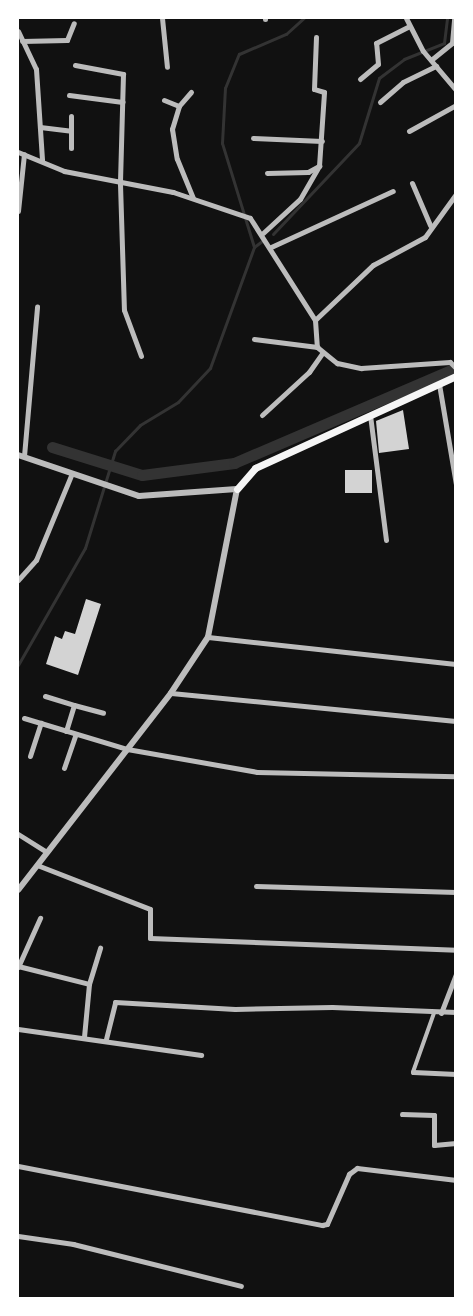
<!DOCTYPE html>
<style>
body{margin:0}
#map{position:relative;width:473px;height:1316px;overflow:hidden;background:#111;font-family:"Libre Baskerville",serif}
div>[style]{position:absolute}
.stream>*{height:3px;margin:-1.5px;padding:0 1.5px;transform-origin:1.5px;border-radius:1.5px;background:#333}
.canal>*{height:11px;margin:-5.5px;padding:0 5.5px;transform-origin:5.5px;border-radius:5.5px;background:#333}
.building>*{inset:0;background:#d3d3d3;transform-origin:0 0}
.pedestrian>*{height:4px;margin:-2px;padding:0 2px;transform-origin:2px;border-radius:2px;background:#bcbcbc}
.minor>*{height:5px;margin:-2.5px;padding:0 2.5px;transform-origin:2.5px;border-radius:2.5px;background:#bcbcbc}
.tertiary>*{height:6px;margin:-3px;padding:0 3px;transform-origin:3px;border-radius:3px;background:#bcbcbc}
.secondary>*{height:7px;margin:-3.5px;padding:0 3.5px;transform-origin:3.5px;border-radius:3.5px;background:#f5f5f5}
span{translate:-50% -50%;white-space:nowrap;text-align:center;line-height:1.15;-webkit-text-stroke:5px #fff;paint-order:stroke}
.frame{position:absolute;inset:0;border:19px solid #fff;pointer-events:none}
</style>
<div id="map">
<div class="stream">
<div style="left:273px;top:234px;width:125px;rotate:-46.6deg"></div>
<div style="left:359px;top:143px;width:68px;rotate:-72.9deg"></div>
<div style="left:379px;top:78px;width:31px;rotate:-37deg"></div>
<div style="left:404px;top:59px;width:43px;rotate:-21.8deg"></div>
<div style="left:444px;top:43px;width:25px;rotate:-83deg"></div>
<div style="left:254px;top:247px;width:10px;rotate:-37deg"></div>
<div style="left:18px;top:665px;width:135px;rotate:-60.2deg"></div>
<div style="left:85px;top:548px;width:102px;rotate:-72.8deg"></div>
<div style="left:115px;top:451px;width:36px;rotate:-46deg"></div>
<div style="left:140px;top:425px;width:44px;rotate:-31.2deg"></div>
<div style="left:178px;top:402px;width:47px;rotate:-46.7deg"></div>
<div style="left:210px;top:368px;width:129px;rotate:-70deg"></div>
<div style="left:254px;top:247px;width:109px;rotate:-107.1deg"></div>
<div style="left:222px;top:143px;width:55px;rotate:-86.9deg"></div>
<div style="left:225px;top:88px;width:37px;rotate:-68deg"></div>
<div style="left:239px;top:54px;width:51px;rotate:-23.1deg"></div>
<div style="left:286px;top:34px;width:24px;rotate:-42deg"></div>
</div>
<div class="canal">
<div style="left:52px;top:447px;width:94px;rotate:17.3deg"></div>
<div style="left:142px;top:475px;width:93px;rotate:-7.4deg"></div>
<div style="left:234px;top:463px;width:241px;rotate:-23.2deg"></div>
</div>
<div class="building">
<div style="clip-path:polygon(403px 410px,409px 449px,379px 453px,376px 421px)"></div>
<div style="left:345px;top:470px;width:27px;height:23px"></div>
<div style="clip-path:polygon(86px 599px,101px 604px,78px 675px,46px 664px,55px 636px,62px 639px,65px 631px,75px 634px)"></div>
</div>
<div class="pedestrian">
<div style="left:413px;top:1072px;width:63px;rotate:-70.4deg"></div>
</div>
<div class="minor">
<div style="left:162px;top:18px;width:49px;rotate:84.2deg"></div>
<div style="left:265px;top:18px;width:1px;rotate:90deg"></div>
<div style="left:406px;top:18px;width:37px;rotate:63deg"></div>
<div style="left:423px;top:51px;width:51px;rotate:49.8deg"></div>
<div style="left:18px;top:31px;width:42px;rotate:64.7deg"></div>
<div style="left:36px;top:69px;width:91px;rotate:86.2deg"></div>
<div style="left:22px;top:41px;width:45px;rotate:-1.3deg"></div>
<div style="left:67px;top:40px;width:18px;rotate:-68deg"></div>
<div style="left:431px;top:60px;width:27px;rotate:-39deg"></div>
<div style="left:452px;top:43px;width:25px;rotate:-85deg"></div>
<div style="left:75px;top:65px;width:49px;rotate:10.6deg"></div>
<div style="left:123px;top:74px;width:110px;rotate:91.6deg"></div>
<div style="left:120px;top:184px;width:126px;rotate:88.2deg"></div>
<div style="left:124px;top:310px;width:49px;rotate:69.7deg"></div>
<div style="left:360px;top:79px;width:23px;rotate:-40deg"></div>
<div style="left:378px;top:64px;width:21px;rotate:-95deg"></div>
<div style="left:376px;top:43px;width:36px;rotate:-27deg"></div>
<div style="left:191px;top:92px;width:18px;rotate:131deg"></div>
<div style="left:179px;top:106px;width:24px;rotate:107deg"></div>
<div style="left:172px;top:129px;width:30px;rotate:81deg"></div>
<div style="left:177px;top:159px;width:42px;rotate:67.7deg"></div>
<div style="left:69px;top:95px;width:54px;rotate:7.4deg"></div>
<div style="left:164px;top:100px;width:16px;rotate:22deg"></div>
<div style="left:380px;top:102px;width:30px;rotate:-41deg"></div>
<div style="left:403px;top:82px;width:37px;rotate:-26deg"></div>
<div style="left:71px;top:116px;width:32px;rotate:90deg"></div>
<div style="left:40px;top:127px;width:31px;rotate:7deg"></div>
<div style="left:409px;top:131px;width:54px;rotate:-29deg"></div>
<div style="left:253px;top:138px;width:69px;rotate:2.5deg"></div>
<div style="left:18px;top:152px;width:50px;rotate:22.4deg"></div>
<div style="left:64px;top:171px;width:111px;rotate:10.9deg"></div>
<div style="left:173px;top:192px;width:81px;rotate:18.7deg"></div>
<div style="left:250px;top:218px;width:121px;rotate:57.5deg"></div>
<div style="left:315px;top:320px;width:27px;rotate:86deg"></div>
<div style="left:317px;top:347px;width:26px;rotate:39deg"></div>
<div style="left:337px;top:363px;width:25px;rotate:12deg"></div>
<div style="left:361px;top:368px;width:89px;rotate:-3.9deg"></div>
<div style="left:450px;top:362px;width:8px;rotate:45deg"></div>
<div style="left:267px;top:173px;width:41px;rotate:-1.4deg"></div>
<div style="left:308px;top:172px;width:13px;rotate:-29deg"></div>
<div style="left:412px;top:183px;width:46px;rotate:66.8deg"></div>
<div style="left:18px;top:211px;width:57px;rotate:-84deg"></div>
<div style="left:263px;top:233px;width:50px;rotate:-42.6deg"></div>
<div style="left:300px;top:199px;width:38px;rotate:-60deg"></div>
<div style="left:319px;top:166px;width:74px;rotate:-86.1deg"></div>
<div style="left:324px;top:92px;width:10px;rotate:-163deg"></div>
<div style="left:314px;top:89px;width:52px;rotate:-87.8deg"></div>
<div style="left:271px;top:247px;width:134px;rotate:-24.7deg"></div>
<div style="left:315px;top:320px;width:80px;rotate:-43.5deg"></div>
<div style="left:373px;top:265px;width:59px;rotate:-28.3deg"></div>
<div style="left:425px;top:237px;width:53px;rotate:-54.2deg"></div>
<div style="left:254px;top:339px;width:64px;rotate:7.2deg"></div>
<div style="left:439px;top:384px;width:101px;rotate:80.4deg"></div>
<div style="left:262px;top:415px;width:64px;rotate:-42.5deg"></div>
<div style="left:309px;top:372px;width:24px;rotate:-55deg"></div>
<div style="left:370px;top:415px;width:126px;rotate:82.7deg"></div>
<div style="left:24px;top:456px;width:150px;rotate:-85deg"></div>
<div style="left:18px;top:580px;width:27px;rotate:-48deg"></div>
<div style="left:36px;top:560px;width:94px;rotate:-67.5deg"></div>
<div style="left:208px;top:637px;width:249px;rotate:6.2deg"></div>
<div style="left:171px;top:693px;width:286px;rotate:5.6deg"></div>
<div style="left:45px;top:696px;width:30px;rotate:17deg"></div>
<div style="left:24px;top:718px;width:108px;rotate:16.8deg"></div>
<div style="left:127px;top:749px;width:132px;rotate:10deg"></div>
<div style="left:257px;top:772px;width:199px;rotate:1.2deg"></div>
<div style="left:66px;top:731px;width:27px;rotate:-73deg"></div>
<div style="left:74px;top:705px;width:30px;rotate:15deg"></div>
<div style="left:30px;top:756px;width:35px;rotate:-72deg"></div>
<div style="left:64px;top:768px;width:36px;rotate:-71deg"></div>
<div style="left:18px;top:834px;width:34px;rotate:32deg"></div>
<div style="left:37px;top:865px;width:121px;rotate:21.3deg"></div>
<div style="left:150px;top:909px;width:29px;rotate:90deg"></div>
<div style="left:150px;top:938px;width:306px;rotate:2.2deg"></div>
<div style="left:256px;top:886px;width:200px;rotate:1.7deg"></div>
<div style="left:18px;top:966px;width:73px;rotate:14.2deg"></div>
<div style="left:89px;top:984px;width:53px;rotate:95.4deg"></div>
<div style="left:18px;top:967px;width:54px;rotate:-65.8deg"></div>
<div style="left:89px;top:984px;width:38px;rotate:-73deg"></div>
<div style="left:441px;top:1013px;width:42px;rotate:-69deg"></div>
<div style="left:18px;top:1029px;width:185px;rotate:8.1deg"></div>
<div style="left:106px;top:1039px;width:38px;rotate:-76deg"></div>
<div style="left:115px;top:1002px;width:120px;rotate:3.3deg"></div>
<div style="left:235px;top:1009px;width:97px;rotate:-1.2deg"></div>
<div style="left:332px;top:1007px;width:124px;rotate:2.3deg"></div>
<div style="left:413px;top:1072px;width:43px;rotate:2.7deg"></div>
<div style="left:402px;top:1114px;width:32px;rotate:2deg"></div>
<div style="left:434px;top:1115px;width:30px;rotate:90deg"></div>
<div style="left:434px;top:1145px;width:22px;rotate:-5deg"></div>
<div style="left:18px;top:1166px;width:310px;rotate:11deg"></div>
<div style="left:322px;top:1225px;width:5px;rotate:-11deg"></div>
<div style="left:327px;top:1224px;width:55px;rotate:-66.3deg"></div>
<div style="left:349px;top:1174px;width:10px;rotate:-37deg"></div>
<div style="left:357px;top:1168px;width:100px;rotate:6.9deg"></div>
<div style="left:18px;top:1236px;width:56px;rotate:8.3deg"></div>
<div style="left:73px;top:1244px;width:173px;rotate:14deg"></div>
</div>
<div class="tertiary">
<div style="left:18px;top:455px;width:128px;rotate:18.7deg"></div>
<div style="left:139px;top:496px;width:98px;rotate:-4.1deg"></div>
<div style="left:237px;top:489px;width:151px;rotate:101.1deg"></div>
<div style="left:208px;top:637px;width:67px;rotate:123.5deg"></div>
<div style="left:171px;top:693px;width:249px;rotate:127.8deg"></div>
</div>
<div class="secondary">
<div style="left:237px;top:489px;width:28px;rotate:-49deg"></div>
<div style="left:255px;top:468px;width:221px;rotate:-24.6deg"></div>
</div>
<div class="frame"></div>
</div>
